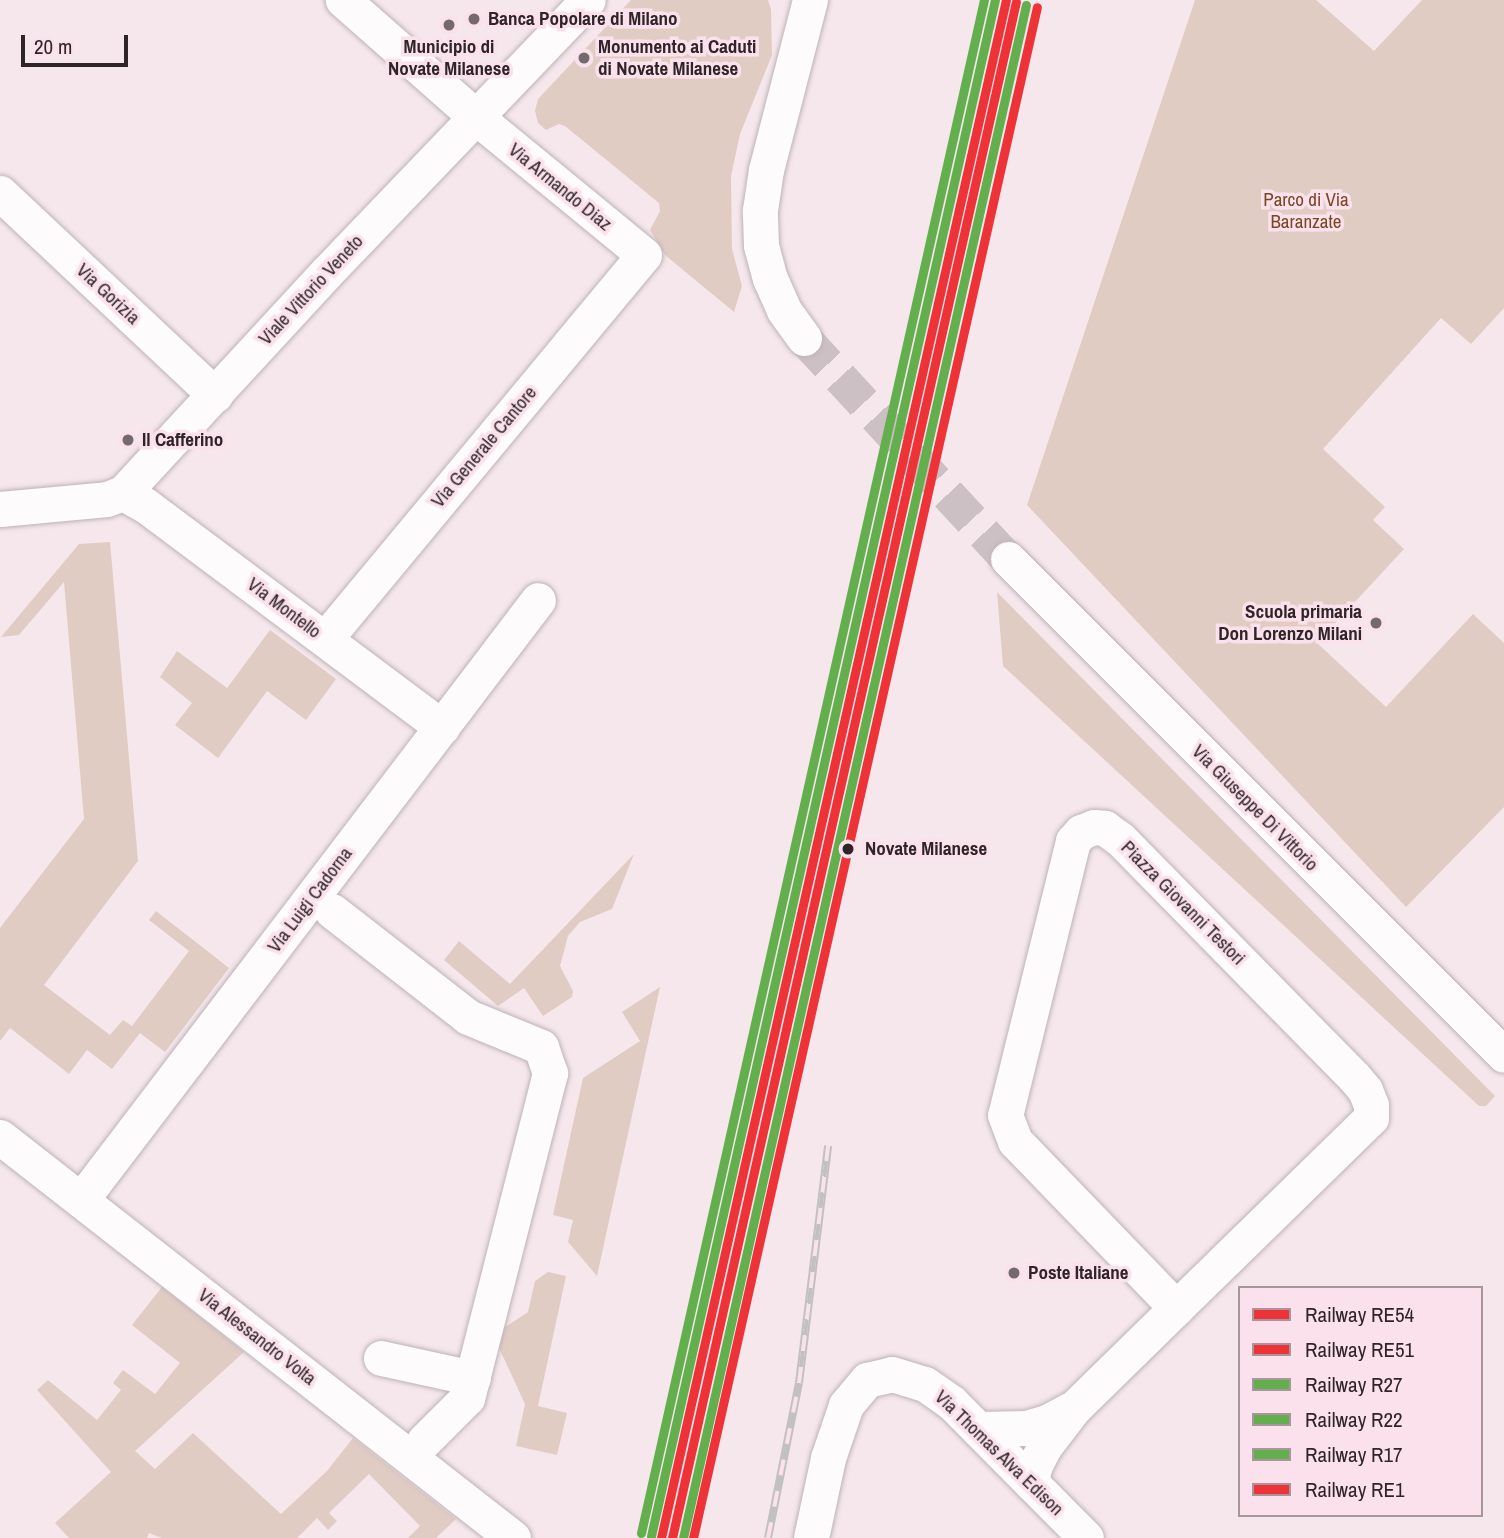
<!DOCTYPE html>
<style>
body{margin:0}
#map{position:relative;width:1504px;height:1538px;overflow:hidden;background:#f5e7ec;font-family:"Archivo Narrow",sans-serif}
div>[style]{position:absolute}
.green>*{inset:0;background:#e1ccc4}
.minor-tunnel>*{height:35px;margin-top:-17.5px;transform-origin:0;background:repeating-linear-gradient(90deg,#cdc0c5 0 35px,transparent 0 53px)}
.roads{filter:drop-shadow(0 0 2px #beb3b7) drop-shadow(0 0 2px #beb3b7)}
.minor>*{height:35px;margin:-17.5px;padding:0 17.5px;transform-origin:17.5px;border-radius:17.5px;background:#fefbfc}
.rail>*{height:8px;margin-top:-4px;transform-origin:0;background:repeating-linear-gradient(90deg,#fbe1eb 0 16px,#c3c0c1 0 32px);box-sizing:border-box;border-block:2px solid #c3c0c1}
.rail-1>*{height:9px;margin:-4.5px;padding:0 4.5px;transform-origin:4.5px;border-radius:4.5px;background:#ee3338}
.rail-2>*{height:9px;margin:-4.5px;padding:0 4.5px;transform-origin:4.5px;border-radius:4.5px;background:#ee3338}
.rail-3>*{height:9px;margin:-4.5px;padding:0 4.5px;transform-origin:4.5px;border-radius:4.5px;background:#63ae4d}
.rail-4>*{height:9px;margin:-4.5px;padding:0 4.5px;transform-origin:4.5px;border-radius:4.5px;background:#63ae4d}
.rail-5>*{height:9px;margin:-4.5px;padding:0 4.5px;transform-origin:4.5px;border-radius:4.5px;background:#63ae4d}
.rail-6>*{height:9px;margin:-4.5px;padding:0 4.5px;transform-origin:4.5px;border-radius:4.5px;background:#ee3338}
.dots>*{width:19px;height:19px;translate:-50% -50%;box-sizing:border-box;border:4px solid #fbe1eb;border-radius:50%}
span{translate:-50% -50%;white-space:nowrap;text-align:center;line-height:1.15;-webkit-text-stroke:7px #fbe1eb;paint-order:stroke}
.poi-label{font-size:19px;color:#2f2529;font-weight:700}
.left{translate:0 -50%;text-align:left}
.right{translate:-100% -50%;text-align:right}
.street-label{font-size:19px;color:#2f2529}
.park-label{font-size:19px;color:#784724}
.stop-label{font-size:19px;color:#2f2529;font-weight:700}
.legend{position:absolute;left:1238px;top:1286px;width:245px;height:231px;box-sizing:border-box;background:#fbe1eb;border:2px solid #a9969d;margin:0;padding:9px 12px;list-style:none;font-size:21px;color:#2f2529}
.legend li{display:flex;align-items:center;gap:14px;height:35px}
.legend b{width:35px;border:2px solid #a9969d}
.scale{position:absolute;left:21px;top:35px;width:107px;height:32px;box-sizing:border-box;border:4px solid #2f2529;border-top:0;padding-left:9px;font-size:21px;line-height:24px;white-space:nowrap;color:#2f2529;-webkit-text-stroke:5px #fbe1eb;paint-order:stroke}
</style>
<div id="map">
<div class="green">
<div style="clip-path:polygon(631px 0,768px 0,771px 9px,772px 55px,740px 134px,731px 176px,732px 249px,742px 286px,734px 312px,665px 255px,650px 230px,660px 211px,659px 203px,565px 126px,559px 124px,546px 130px,538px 123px,535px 111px,538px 99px)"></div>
<div style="clip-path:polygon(1195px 0,1316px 0,1374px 51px,1422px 0,1504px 0,1504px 308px,1471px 344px,1441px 318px,1323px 449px,1385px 507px,1373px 520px,1404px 549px,1317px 643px,1386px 707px,1473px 614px,1504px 643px,1504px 807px,1406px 907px,1027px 505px)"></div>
<div style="clip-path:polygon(110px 542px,138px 861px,44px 985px,110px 1035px,123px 1020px,132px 1026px,189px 951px,149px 920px,156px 911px,229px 968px,165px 1052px,140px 1033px,112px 1069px,87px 1050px,69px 1074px,10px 1028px,0 1041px,0 928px,84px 819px,64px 582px,19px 635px,1px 637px,79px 544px)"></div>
<div style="clip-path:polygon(997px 592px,1495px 1096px,1486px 1106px,1479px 1106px,1003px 666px)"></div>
<div style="clip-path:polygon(270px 630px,336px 679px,306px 720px,267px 691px,218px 758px,175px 725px,192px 703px,160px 677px,177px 651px,227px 688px)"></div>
<div style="clip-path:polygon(634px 854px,612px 909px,580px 922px,568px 936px,560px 966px,573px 991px,572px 997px,543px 1016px,524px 988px,498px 1006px,444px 960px,459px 941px,510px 984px)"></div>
<div style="clip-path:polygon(660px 987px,597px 1276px,568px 1242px,573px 1220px,553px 1215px,583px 1078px,640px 1041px,622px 1012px)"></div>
<div style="clip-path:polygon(548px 1272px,566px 1276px,538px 1406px,567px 1413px,557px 1455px,516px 1446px,525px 1404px,493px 1335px,528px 1312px,535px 1281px)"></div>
<div style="clip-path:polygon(162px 1287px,244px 1352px,135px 1451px,155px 1469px,193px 1433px,281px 1514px,327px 1471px,353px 1438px,456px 1519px,436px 1538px,408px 1538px,420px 1526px,369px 1474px,329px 1513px,337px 1521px,328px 1530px,317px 1518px,297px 1538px,162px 1538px,149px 1533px,147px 1538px,69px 1538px,55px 1523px,111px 1472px,37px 1390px,48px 1380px,97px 1420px,121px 1390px,113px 1383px,123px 1370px,155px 1394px,180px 1363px,132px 1325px)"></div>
</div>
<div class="minor-tunnel">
<div style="left:804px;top:338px;width:301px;rotate:47.3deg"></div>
</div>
<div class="roads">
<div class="minor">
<div style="left:0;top:193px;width:295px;rotate:43.2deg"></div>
<div style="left:804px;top:338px;width:34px;rotate:-126deg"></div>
<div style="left:784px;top:310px;width:34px;rotate:-114deg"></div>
<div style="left:770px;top:279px;width:35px;rotate:-105deg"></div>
<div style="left:761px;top:245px;width:35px;rotate:-92deg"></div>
<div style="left:760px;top:210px;width:40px;rotate:-81.5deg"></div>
<div style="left:766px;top:170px;width:176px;rotate:-75.5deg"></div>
<div style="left:123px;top:493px;width:25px;rotate:29deg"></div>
<div style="left:145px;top:505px;width:371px;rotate:36.8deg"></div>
<div style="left:0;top:509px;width:107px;rotate:-5.3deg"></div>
<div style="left:107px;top:499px;width:17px;rotate:-21deg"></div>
<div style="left:123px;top:493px;width:299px;rotate:-47.3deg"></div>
<div style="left:326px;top:273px;width:378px;rotate:-46.2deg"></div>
<div style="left:1008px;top:559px;width:701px;rotate:45deg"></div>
<div style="left:325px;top:639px;width:499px;rotate:-50.3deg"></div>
<div style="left:644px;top:255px;width:216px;rotate:-140.6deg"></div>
<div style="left:477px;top:118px;width:179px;rotate:-138.6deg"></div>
<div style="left:332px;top:911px;width:172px;rotate:37.9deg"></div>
<div style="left:468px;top:1017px;width:79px;rotate:22.3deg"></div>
<div style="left:541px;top:1047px;width:28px;rotate:71deg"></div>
<div style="left:550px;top:1073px;width:335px;rotate:104.3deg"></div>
<div style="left:467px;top:1398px;width:61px;rotate:135deg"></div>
<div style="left:0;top:1137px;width:651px;rotate:38.01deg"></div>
<div style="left:81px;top:1200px;width:754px;rotate:-52.7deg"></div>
<div style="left:381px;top:1358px;width:94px;rotate:12.3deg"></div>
<div style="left:978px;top:1429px;width:48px;rotate:-1.2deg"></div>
<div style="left:1026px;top:1428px;width:22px;rotate:-16deg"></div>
<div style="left:1047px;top:1422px;width:27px;rotate:-28deg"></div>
<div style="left:1031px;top:1483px;width:16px;rotate:-79deg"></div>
<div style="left:1034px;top:1467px;width:22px;rotate:-63deg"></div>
<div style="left:1044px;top:1447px;width:49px;rotate:-52.4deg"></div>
<div style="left:1074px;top:1408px;width:143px;rotate:-44.4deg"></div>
<div style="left:1176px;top:1308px;width:272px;rotate:-44.3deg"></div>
<div style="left:1371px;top:1118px;width:13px;rotate:-90deg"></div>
<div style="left:1371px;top:1105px;width:16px;rotate:-112deg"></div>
<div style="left:1365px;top:1090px;width:17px;rotate:-130deg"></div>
<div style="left:1354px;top:1077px;width:334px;rotate:-134.5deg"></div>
<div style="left:1120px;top:839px;width:19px;rotate:-144deg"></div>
<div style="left:1105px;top:828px;width:11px;rotate:-175deg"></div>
<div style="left:1094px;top:827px;width:14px;rotate:159deg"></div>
<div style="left:1081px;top:832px;width:12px;rotate:132deg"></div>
<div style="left:1073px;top:841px;width:282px;rotate:103.9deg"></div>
<div style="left:1005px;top:1115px;width:28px;rotate:69deg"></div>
<div style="left:1015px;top:1141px;width:232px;rotate:46deg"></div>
<div style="left:811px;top:1538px;width:82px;rotate:-78deg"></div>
<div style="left:828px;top:1458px;width:56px;rotate:-71.2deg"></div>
<div style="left:846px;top:1405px;width:33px;rotate:-50deg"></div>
<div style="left:867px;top:1380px;width:26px;rotate:-13deg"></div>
<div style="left:892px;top:1374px;width:34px;rotate:17deg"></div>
<div style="left:925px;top:1384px;width:33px;rotate:35deg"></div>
<div style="left:952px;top:1403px;width:190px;rotate:45.2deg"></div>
</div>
</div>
<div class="rail">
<div style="left:768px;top:1538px;width:158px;rotate:-78.7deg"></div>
<div style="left:799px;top:1383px;width:239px;rotate:-83deg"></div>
</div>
<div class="rail-1">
<div style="left:661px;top:1538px;width:1576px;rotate:-77.36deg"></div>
</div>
<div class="rail-2">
<div style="left:672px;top:1538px;width:1574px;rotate:-77.38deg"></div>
</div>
<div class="rail-3">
<div style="left:651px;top:1536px;width:1574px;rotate:-77.38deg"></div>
</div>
<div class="rail-4">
<div style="left:683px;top:1538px;width:1571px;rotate:-77.39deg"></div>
</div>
<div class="rail-5">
<div style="left:641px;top:1533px;width:1571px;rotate:-77.39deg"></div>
</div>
<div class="rail-6">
<div style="left:693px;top:1538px;width:1569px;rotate:-77.34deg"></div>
</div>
<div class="dots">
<div style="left:474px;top:19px;background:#74696d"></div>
<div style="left:449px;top:25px;background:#74696d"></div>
<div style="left:584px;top:58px;background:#74696d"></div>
<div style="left:128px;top:440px;background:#74696d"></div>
<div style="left:1376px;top:623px;background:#74696d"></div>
<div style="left:848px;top:849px;background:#2f2529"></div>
<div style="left:1014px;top:1273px;background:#74696d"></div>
</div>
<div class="poi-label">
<span class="left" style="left:488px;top:19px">Banca Popolare di Milano</span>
<span style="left:449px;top:58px">Municipio di<br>Novate Milanese</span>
<span class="left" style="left:598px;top:58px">Monumento ai Caduti<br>di Novate Milanese</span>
<span class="left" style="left:142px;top:440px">Il Cafferino</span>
<span class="right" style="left:1362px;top:623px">Scuola primaria<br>Don Lorenzo Milani</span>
<span class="left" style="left:1028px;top:1273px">Poste Italiane</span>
</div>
<div class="street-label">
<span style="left:560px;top:187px;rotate:39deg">Via Armando Diaz</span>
<span style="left:311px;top:290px;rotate:-47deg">Viale Vittorio Veneto</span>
<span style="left:108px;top:294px;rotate:43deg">Via Gorizia</span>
<span style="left:484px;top:447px;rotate:-50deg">Via Generale Cantore</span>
<span style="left:284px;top:608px;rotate:37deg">Via Montello</span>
<span style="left:1255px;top:808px;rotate:45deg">Via Giuseppe Di Vittorio</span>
<span style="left:310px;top:900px;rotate:-53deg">Via Luigi Cadorna</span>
<span style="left:1183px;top:903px;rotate:45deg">Piazza Giovanni Testori</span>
<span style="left:257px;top:1337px;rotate:38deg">Via Alessandro Volta</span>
<span style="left:999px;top:1453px;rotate:44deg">Via Thomas Alva Edison</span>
</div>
<div class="park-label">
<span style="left:1306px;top:211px">Parco di Via<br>Baranzate</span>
</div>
<div class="stop-label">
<span class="left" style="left:865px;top:849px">Novate Milanese</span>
</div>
<ul class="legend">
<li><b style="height:9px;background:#ee3338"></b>Railway RE54</li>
<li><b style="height:9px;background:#ee3338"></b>Railway RE51</li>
<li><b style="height:9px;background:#63ae4d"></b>Railway R27</li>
<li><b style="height:9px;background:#63ae4d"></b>Railway R22</li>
<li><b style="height:9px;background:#63ae4d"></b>Railway R17</li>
<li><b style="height:9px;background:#ee3338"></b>Railway RE1</li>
</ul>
<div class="scale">20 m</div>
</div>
